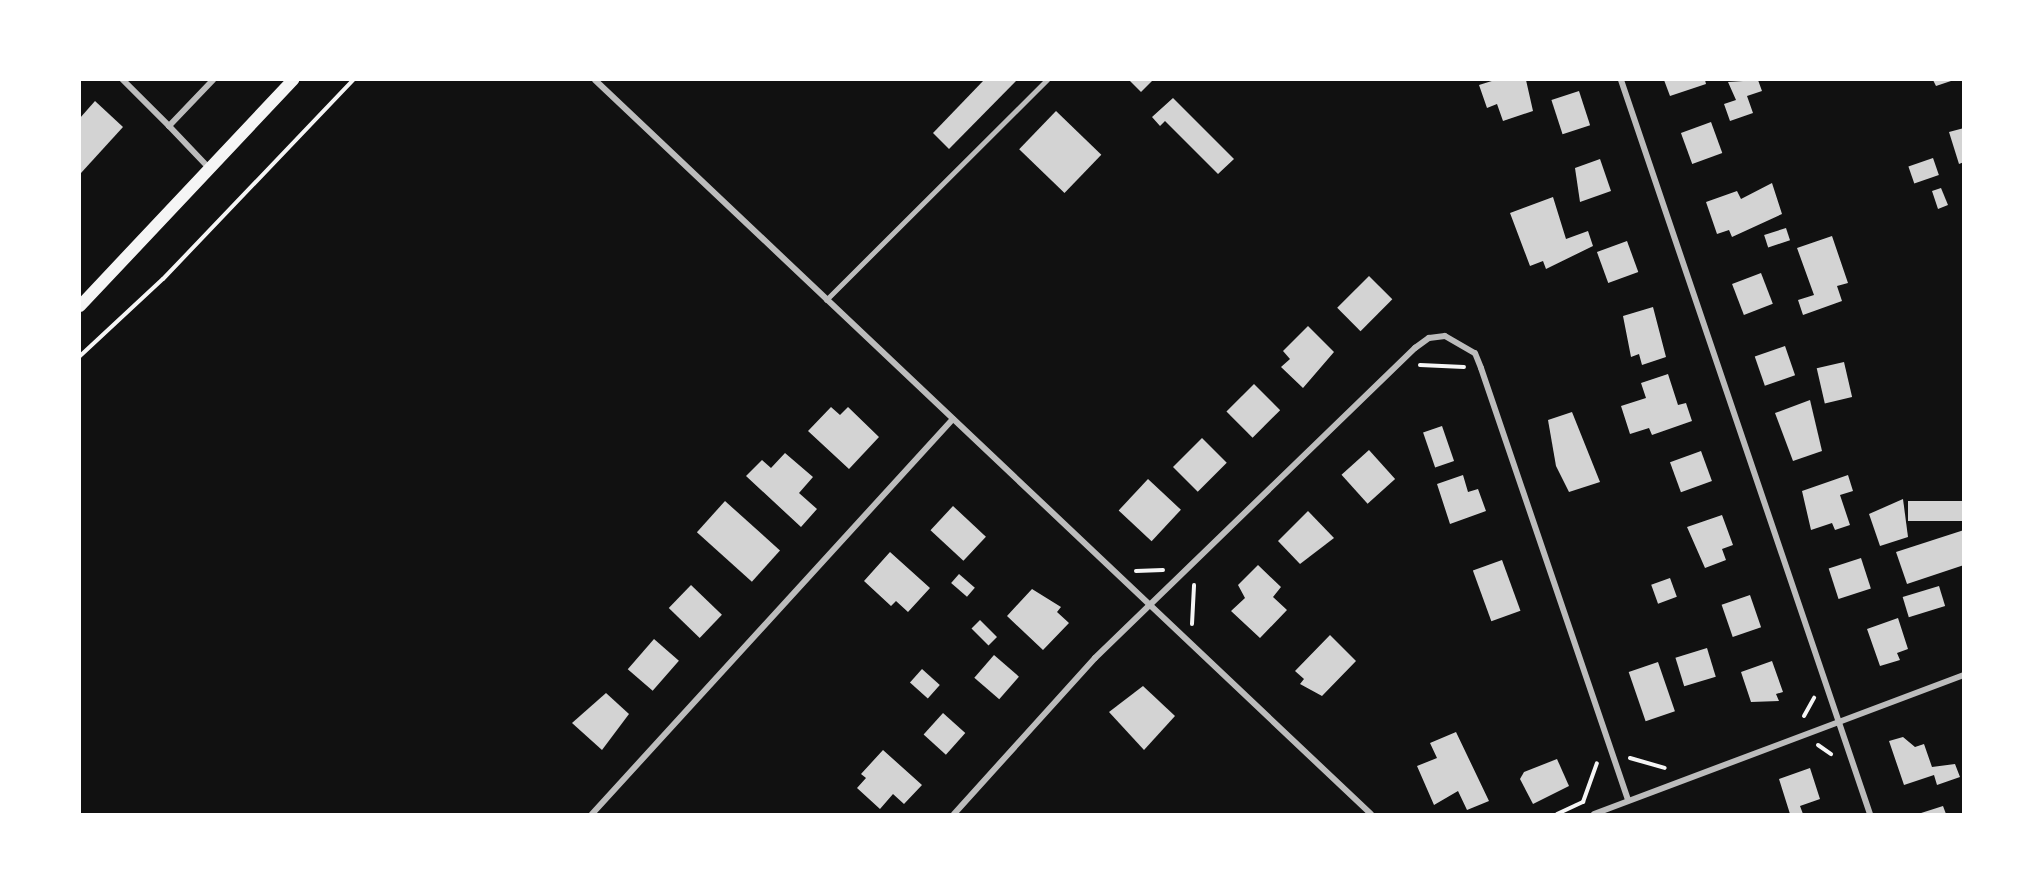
<!DOCTYPE html>
<style>
body{margin:0}
#map{position:relative;width:2043px;height:894px;overflow:hidden;background:#111;font-family:"Alegreya Sans",sans-serif}
div>[style]{position:absolute}
.building>*{inset:0;background:#d3d3d3;transform-origin:0 0}
.path>*{height:4px;margin:-2px;padding:0 2px;transform-origin:2px;border-radius:2px;background:#f5f5f5}
.service>*{height:4.5px;margin:-2.25px;padding:0 2.25px;transform-origin:2.25px;border-radius:2.25px;background:#bcbcbc}
.minor>*{height:6px;margin:-3px;padding:0 3px;transform-origin:3px;border-radius:3px;background:#bcbcbc}
.secondary>*{height:12px;margin:-6px;padding:0 6px;transform-origin:6px;border-radius:6px;background:#f5f5f5}
span{translate:-50% -50%;white-space:nowrap;text-align:center;line-height:1.15;-webkit-text-stroke:5px #fff;paint-order:stroke}
.frame{position:absolute;inset:0;border:81px solid #fff;pointer-events:none}
</style>
<div id="map">
<div class="building">
<div style="clip-path:polygon(984px 80px,1017px 80px,949px 149px,933px 133px)"></div>
<div style="clip-path:polygon(1129px 80px,1153px 80px,1141px 92px)"></div>
<div style="clip-path:polygon(1495px 80px,1526px 80px,1533px 111px,1503px 121px,1497px 104px,1487px 108px,1479px 85px)"></div>
<div style="clip-path:polygon(1664px 80px,1705px 80px,1706px 84px,1670px 96px)"></div>
<div style="clip-path:polygon(1758px 80px,1762px 91px,1747px 96px,1753px 113px,1730px 121px,1724px 104px,1736px 100px,1728px 82px)"></div>
<div style="clip-path:polygon(1933px 80px,1954px 80px,1936px 86px)"></div>
<div style="left:1579px;top:91px;width:36px;height:29px;rotate:72deg"></div>
<div style="clip-path:polygon(1173px 98px,1234px 159px,1218px 174px,1165px 121px,1160px 126px,1152px 117px)"></div>
<div style="clip-path:polygon(95px 101px,123px 127px,81px 173px,80px 118px)"></div>
<div style="left:1056px;top:111px;width:63px;height:53px;rotate:44deg"></div>
<div style="left:1711px;top:122px;width:33px;height:32px;rotate:70deg"></div>
<div style="clip-path:polygon(1964px 128px,1964px 162px,1959px 164px,1949px 132px)"></div>
<div style="left:1933px;top:158px;width:18px;height:26px;rotate:71deg"></div>
<div style="clip-path:polygon(1600px 159px,1611px 191px,1580px 202px,1575px 168px)"></div>
<div style="clip-path:polygon(1772px 183px,1782px 214px,1732px 237px,1729px 230px,1717px 234px,1706px 202px,1737px 191px,1741px 199px)"></div>
<div style="clip-path:polygon(1941px 188px,1948px 205px,1938px 209px,1932px 191px)"></div>
<div style="clip-path:polygon(1553px 197px,1566px 239px,1588px 231px,1593px 246px,1546px 269px,1543px 261px,1530px 266px,1510px 213px)"></div>
<div style="left:1786px;top:228px;width:13px;height:23px;rotate:72deg"></div>
<div style="clip-path:polygon(1832px 236px,1848px 283px,1837px 286px,1842px 301px,1803px 315px,1798px 300px,1814px 295px,1797px 248px)"></div>
<div style="left:1627px;top:241px;width:33px;height:32px;rotate:70deg"></div>
<div style="left:1761px;top:273px;width:33px;height:31px;rotate:69deg"></div>
<div style="left:1369px;top:276px;width:33px;height:45px;rotate:45deg"></div>
<div style="clip-path:polygon(1653px 307px,1666px 357px,1642px 365px,1639px 354px,1631px 357px,1623px 316px)"></div>
<div style="clip-path:polygon(1308px 326px,1334px 352px,1303px 388px,1281px 367px,1290px 359px,1283px 351px)"></div>
<div style="left:1785px;top:346px;width:31px;height:32px;rotate:71deg"></div>
<div style="left:1844px;top:362px;width:36px;height:28px;rotate:77deg"></div>
<div style="clip-path:polygon(1668px 374px,1678px 405px,1686px 403px,1692px 421px,1652px 435px,1649px 428px,1630px 434px,1621px 406px,1646px 398px,1641px 383px)"></div>
<div style="left:1254px;top:384px;width:37px;height:39px;rotate:45deg"></div>
<div style="clip-path:polygon(1810px 400px,1822px 451px,1793px 461px,1775px 413px)"></div>
<div style="clip-path:polygon(831px 407px,840px 415px,848px 407px,879px 437px,849px 469px,808px 431px)"></div>
<div style="clip-path:polygon(1572px 412px,1600px 482px,1569px 492px,1556px 466px,1548px 420px)"></div>
<div style="left:1442px;top:426px;width:37px;height:20px;rotate:71deg"></div>
<div style="left:1202px;top:438px;width:35px;height:41px;rotate:45deg"></div>
<div style="left:1369px;top:450px;width:39px;height:37px;rotate:48deg"></div>
<div style="left:1701px;top:451px;width:32px;height:33px;rotate:70deg"></div>
<div style="clip-path:polygon(785px 453px,813px 477px,799px 493px,817px 509px,801px 527px,746px 476px,762px 460px,771px 468px)"></div>
<div style="clip-path:polygon(1463px 475px,1468px 492px,1478px 489px,1486px 511px,1450px 524px,1437px 484px)"></div>
<div style="clip-path:polygon(1848px 475px,1853px 491px,1840px 495px,1850px 525px,1835px 530px,1832px 523px,1811px 530px,1802px 491px)"></div>
<div style="left:1148px;top:479px;width:45px;height:43px;rotate:43deg"></div>
<div style="clip-path:polygon(1903px 499px,1908px 537px,1880px 546px,1869px 514px)"></div>
<div style="left:725px;top:501px;width:74px;height:42px;rotate:42deg"></div>
<div style="left:1964px;top:501px;width:20px;height:56px;rotate:90deg"></div>
<div style="left:953px;top:506px;width:45px;height:33px;rotate:43deg"></div>
<div style="clip-path:polygon(1308px 511px,1334px 538px,1300px 564px,1278px 541px)"></div>
<div style="clip-path:polygon(1722px 515px,1733px 545px,1722px 549px,1726px 560px,1705px 568px,1687px 527px)"></div>
<div style="clip-path:polygon(1964px 530px,1964px 565px,1907px 584px,1896px 552px)"></div>
<div style="clip-path:polygon(890px 552px,930px 588px,908px 612px,896px 601px,891px 606px,864px 581px)"></div>
<div style="left:1861px;top:558px;width:32px;height:34px;rotate:72deg"></div>
<div style="left:1502px;top:560px;width:54px;height:31px;rotate:70deg"></div>
<div style="clip-path:polygon(1258px 565px,1281px 587px,1273px 597px,1287px 610px,1260px 638px,1231px 611px,1245px 598px,1238px 585px)"></div>
<div style="left:959px;top:574px;width:21px;height:12px;rotate:41deg"></div>
<div style="left:1670px;top:578px;width:20px;height:20px;rotate:70deg"></div>
<div style="left:691px;top:585px;width:43px;height:32px;rotate:44deg"></div>
<div style="left:1939px;top:586px;width:21px;height:38px;rotate:73deg"></div>
<div style="clip-path:polygon(1032px 589px,1061px 607px,1057px 612px,1069px 623px,1043px 650px,1007px 616px)"></div>
<div style="left:1750px;top:595px;width:34px;height:30px;rotate:71deg"></div>
<div style="clip-path:polygon(1898px 618px,1908px 649px,1897px 653px,1900px 660px,1880px 666px,1867px 629px)"></div>
<div style="left:980px;top:620px;width:24px;height:12px;rotate:45deg"></div>
<div style="clip-path:polygon(1330px 635px,1356px 661px,1322px 696px,1300px 684px,1304px 679px,1295px 671px)"></div>
<div style="left:654px;top:639px;width:33px;height:40px;rotate:41deg"></div>
<div style="left:1707px;top:648px;width:30px;height:33px;rotate:73deg"></div>
<div style="left:994px;top:655px;width:33px;height:30px;rotate:41deg"></div>
<div style="clip-path:polygon(1772px 661px,1783px 692px,1776px 694px,1779px 701px,1751px 702px,1741px 672px)"></div>
<div style="left:1658px;top:662px;width:52px;height:31px;rotate:71deg"></div>
<div style="left:922px;top:669px;width:24px;height:18px;rotate:42deg"></div>
<div style="clip-path:polygon(1143px 686px,1175px 716px,1144px 750px,1109px 712px)"></div>
<div style="clip-path:polygon(606px 693px,629px 714px,602px 750px,572px 723px)"></div>
<div style="left:943px;top:713px;width:30px;height:29px;rotate:42deg"></div>
<div style="clip-path:polygon(1456px 732px,1489px 801px,1467px 810px,1458px 791px,1434px 805px,1417px 766px,1437px 758px,1430px 743px)"></div>
<div style="clip-path:polygon(1903px 737px,1915px 747px,1924px 744px,1932px 767px,1955px 764px,1960px 777px,1937px 785px,1934px 775px,1904px 785px,1889px 741px)"></div>
<div style="clip-path:polygon(883px 750px,922px 785px,904px 804px,893px 794px,880px 809px,857px 788px,866px 778px,861px 774px)"></div>
<div style="clip-path:polygon(1557px 759px,1569px 786px,1533px 804px,1520px 779px,1524px 772px)"></div>
<div style="clip-path:polygon(1810px 768px,1820px 799px,1800px 806px,1803px 814px,1790px 814px,1779px 779px)"></div>
<div style="clip-path:polygon(1943px 806px,1946px 814px,1918px 814px)"></div>
</div>
<div class="path">
<div style="left:80px;top:356px;width:113px;rotate:-42.9deg"></div>
<div style="left:163px;top:279px;width:275px;rotate:-46.3deg"></div>
<div style="left:1420px;top:365px;width:44px;rotate:2.6deg"></div>
<div style="left:1136px;top:571px;width:27px;rotate:-2deg"></div>
<div style="left:1192px;top:624px;width:39px;rotate:-87deg"></div>
<div style="left:1804px;top:716px;width:21px;rotate:-61deg"></div>
<div style="left:1818px;top:745px;width:16px;rotate:35deg"></div>
<div style="left:1630px;top:758px;width:36px;rotate:16deg"></div>
<div style="left:1557px;top:814px;width:29px;rotate:-25deg"></div>
<div style="left:1583px;top:802px;width:41px;rotate:-70.3deg"></div>
</div>
<div class="service">
<div style="left:826px;top:300px;width:312px;rotate:-44.9deg"></div>
</div>
<div class="minor">
<div style="left:123px;top:80px;width:65px;rotate:45deg"></div>
<div style="left:169px;top:126px;width:64px;rotate:-46.3deg"></div>
<div style="left:595px;top:80px;width:1068px;rotate:43.41deg"></div>
<div style="left:1621px;top:80px;width:775px;rotate:71.26deg"></div>
<div style="left:169px;top:126px;width:58px;rotate:46.4deg"></div>
<div style="left:592px;top:814px;width:535px;rotate:-47.58deg"></div>
<div style="left:954px;top:814px;width:210px;rotate:-47.9deg"></div>
<div style="left:1095px;top:658px;width:446px;rotate:-44.1deg"></div>
<div style="left:1415px;top:348px;width:17px;rotate:-36deg"></div>
<div style="left:1429px;top:338px;width:16px;rotate:-7deg"></div>
<div style="left:1445px;top:336px;width:34px;rotate:30deg"></div>
<div style="left:1475px;top:353px;width:16px;rotate:68deg"></div>
<div style="left:1481px;top:368px;width:455px;rotate:71.2deg"></div>
<div style="left:1594px;top:814px;width:395px;rotate:-20.6deg"></div>
</div>
<div class="secondary">
<div style="left:80px;top:306px;width:311px;rotate:-46.7deg"></div>
</div>
<div class="frame"></div>
</div>
